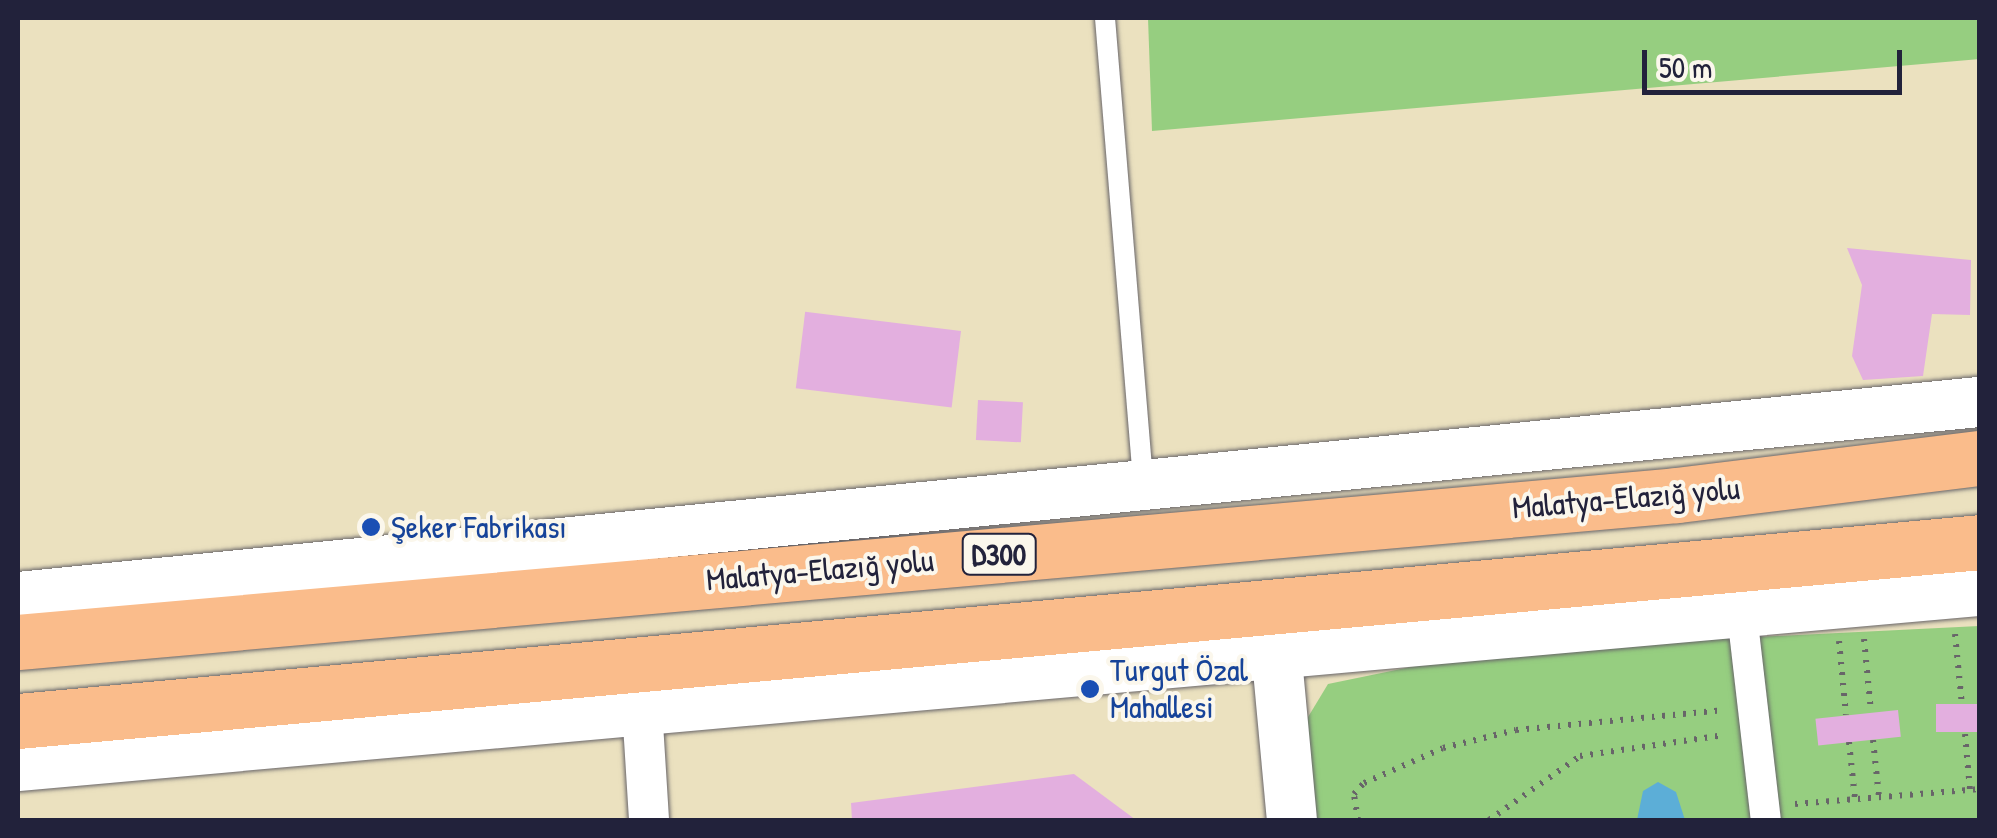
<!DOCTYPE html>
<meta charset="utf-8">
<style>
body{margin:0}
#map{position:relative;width:1997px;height:838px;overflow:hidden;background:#ebe1bf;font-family:"Patrick Hand",sans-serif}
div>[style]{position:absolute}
.green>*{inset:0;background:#96ce80}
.water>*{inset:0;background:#5caed7}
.building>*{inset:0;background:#e3afdf;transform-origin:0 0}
.path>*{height:6px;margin-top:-3px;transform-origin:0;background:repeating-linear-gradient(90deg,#686569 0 2.5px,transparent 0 10.5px)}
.roads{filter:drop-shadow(0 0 2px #686569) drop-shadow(0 0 2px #686569)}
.service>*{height:20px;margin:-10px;padding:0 10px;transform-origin:10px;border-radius:10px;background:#fff}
.pedestrian>*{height:30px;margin:-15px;padding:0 15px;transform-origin:15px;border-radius:15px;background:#fff}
.minor>*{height:40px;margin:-20px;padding:0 20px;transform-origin:20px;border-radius:20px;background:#fff}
.tertiary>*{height:50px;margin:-25px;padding:0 25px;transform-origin:25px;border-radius:25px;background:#fff}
.trunk>*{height:55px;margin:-27.5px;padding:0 27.5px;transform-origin:27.5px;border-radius:27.5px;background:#fabc8b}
.dots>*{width:28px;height:28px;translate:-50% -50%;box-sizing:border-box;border:5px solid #fbf7ec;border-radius:50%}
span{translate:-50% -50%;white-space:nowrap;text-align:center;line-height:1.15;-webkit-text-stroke:8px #fbf7ec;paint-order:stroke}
.shield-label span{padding:2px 8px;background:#fbf7ec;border:2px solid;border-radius:8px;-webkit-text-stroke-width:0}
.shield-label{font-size:30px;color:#22223b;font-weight:700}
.street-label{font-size:32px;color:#22223b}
.transit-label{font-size:32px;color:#164399}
.left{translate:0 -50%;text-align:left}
.frame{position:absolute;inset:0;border:20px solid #22223b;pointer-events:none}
.scale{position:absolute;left:1642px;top:50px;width:260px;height:45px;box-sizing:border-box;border:5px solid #22223b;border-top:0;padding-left:12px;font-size:30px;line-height:35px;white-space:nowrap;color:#22223b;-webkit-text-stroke:8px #fbf7ec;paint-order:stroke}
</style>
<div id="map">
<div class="green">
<div style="clip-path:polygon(1148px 18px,1979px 18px,1980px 59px,1152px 131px)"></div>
<div style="clip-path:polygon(1979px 626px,1979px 820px,1314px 820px,1302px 727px,1328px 684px,1493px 650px)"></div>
</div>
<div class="water">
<div style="clip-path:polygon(1658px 782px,1676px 792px,1685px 820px,1637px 820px,1643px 791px)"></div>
</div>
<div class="building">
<div style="clip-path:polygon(1847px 248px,1971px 260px,1970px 315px,1932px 314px,1923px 376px,1863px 380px,1852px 356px,1862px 285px)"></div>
<div style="left:961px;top:331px;width:77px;height:157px;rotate:97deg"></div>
<div style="left:978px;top:400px;width:45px;height:40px;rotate:3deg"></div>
<div style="left:1980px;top:704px;width:28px;height:44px;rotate:90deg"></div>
<div style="left:1898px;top:710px;width:27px;height:83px;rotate:84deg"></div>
<div style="clip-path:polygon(1074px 774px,1136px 820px,852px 820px,851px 803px)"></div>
</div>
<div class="path">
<div style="left:1955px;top:634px;width:72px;rotate:84.4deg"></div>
<div style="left:1864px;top:639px;width:73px;rotate:84.5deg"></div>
<div style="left:1839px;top:641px;width:74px;rotate:84.6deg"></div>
<div style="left:1965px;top:734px;width:56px;rotate:84.9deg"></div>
<div style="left:1873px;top:740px;width:57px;rotate:84deg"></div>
<div style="left:1849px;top:742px;width:57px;rotate:84deg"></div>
<div style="left:1795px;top:804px;width:186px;rotate:-4.6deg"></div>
<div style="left:1358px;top:820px;width:26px;rotate:-99deg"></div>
<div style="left:1354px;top:794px;width:15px;rotate:-48deg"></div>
<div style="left:1364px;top:783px;width:86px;rotate:-23.9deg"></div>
<div style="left:1443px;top:748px;width:75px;rotate:-13.9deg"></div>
<div style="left:1516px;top:730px;width:207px;rotate:-5.5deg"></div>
<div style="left:1489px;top:820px;width:111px;rotate:-35.1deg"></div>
<div style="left:1580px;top:756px;width:146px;rotate:-8.3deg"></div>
</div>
<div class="roads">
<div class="service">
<div style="left:1105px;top:18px;width:468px;rotate:85.3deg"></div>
</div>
<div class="pedestrian">
<div style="left:1742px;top:614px;width:207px;rotate:83.4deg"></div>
</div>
<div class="minor">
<div style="left:642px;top:708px;width:112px;rotate:86.4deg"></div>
</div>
<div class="tertiary">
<div style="left:18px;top:597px;width:1972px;rotate:-5.68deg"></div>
<div style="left:1277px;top:659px;width:162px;rotate:84.7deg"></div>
<div style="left:18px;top:766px;width:1970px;rotate:-5.1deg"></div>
</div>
<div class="trunk">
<div style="left:18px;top:642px;width:1665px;rotate:-5.06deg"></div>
<div style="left:1677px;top:495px;width:305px;rotate:-7deg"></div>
<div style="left:18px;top:721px;width:1970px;rotate:-5.21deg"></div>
</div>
</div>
<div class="dots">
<div style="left:371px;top:527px;background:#1a4fb4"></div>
<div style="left:1090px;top:689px;background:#1a4fb4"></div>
</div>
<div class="shield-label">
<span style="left:999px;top:554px">D300</span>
</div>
<div class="street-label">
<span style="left:1626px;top:498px;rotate:-5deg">Malatya-Elazığ yolu</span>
<span style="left:820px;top:570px;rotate:-5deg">Malatya-Elazığ yolu</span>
</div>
<div class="transit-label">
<span class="left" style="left:391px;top:527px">Şeker Fabrikası</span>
<span class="left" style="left:1110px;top:689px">Turgut Özal<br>Mahallesi</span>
</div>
<div class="frame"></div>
<div class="scale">50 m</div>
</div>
